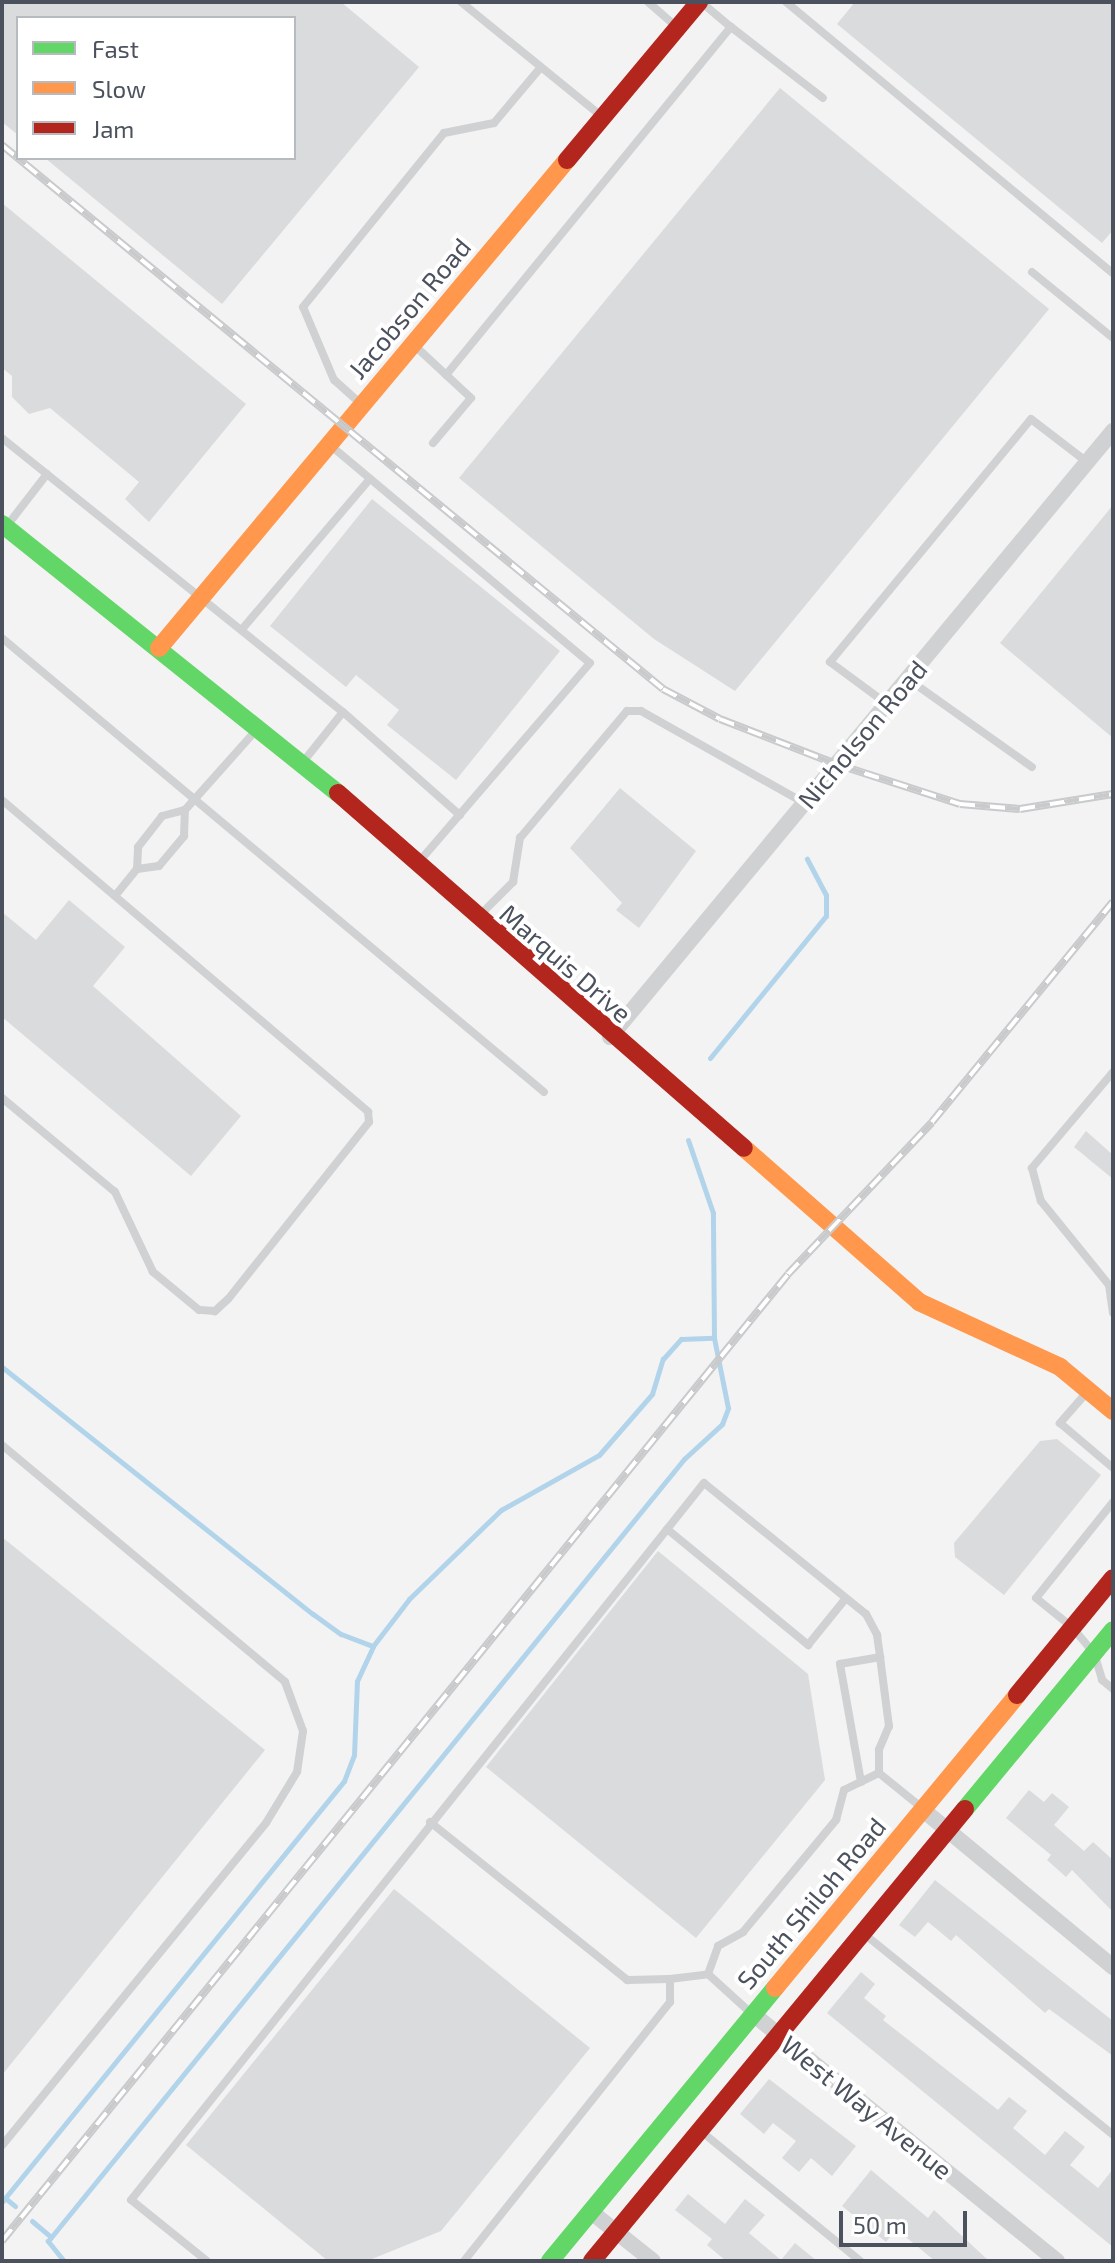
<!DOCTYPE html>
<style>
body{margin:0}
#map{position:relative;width:1115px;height:2263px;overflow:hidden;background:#f3f3f3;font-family:"Exo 2",sans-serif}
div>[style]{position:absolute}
.stream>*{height:5px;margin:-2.5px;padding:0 2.5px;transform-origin:2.5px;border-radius:2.5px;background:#b2d4eb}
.building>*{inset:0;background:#dadbdd}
.lane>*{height:8px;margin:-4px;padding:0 4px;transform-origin:4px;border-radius:4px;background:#cfd1d3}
.street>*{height:16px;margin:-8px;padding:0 8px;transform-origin:8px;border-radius:8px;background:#cfd1d3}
.fast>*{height:18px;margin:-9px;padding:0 9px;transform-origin:9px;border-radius:9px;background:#63d668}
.slow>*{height:18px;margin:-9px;padding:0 9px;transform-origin:9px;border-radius:9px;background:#ff974d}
.jam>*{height:18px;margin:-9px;padding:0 9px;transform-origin:9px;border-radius:9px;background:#b3261e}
.rail>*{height:8px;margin-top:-4px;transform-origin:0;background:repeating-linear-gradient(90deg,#fff 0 15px,#c9cacc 0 30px);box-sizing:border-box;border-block:2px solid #c9cacc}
span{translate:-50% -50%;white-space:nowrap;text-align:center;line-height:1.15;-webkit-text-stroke:8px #fff;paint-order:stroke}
.street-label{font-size:26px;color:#4b525e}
.frame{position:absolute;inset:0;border:4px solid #4b525e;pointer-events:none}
.legend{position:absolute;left:16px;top:16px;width:280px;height:144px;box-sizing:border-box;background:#fff;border:2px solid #b7babf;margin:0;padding:10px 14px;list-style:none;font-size:24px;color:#4b525e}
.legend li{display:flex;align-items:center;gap:16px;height:40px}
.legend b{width:40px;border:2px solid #b7babf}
.scale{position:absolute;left:839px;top:2211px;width:128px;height:36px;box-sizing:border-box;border:4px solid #4b525e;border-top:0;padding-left:10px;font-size:24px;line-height:28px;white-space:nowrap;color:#4b525e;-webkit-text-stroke:6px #fff;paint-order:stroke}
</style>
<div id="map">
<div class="stream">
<div style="left:710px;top:1058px;width:183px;rotate:-50.8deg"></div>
<div style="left:826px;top:916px;width:21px;rotate:-90deg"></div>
<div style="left:826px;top:895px;width:41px;rotate:-117.8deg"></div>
<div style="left:2px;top:1367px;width:397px;rotate:38.5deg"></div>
<div style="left:313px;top:1614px;width:34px;rotate:36deg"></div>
<div style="left:341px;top:1634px;width:34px;rotate:21deg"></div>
<div style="left:5px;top:2198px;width:537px;rotate:-50.89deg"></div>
<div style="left:344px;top:1781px;width:28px;rotate:-69deg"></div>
<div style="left:354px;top:1755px;width:74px;rotate:-87.7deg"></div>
<div style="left:357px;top:1681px;width:38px;rotate:-65deg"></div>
<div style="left:373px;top:1646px;width:59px;rotate:-52.5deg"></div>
<div style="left:409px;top:1599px;width:128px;rotate:-44.1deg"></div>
<div style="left:501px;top:1510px;width:112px;rotate:-29.3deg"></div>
<div style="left:599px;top:1455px;width:81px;rotate:-49deg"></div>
<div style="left:652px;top:1394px;width:37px;rotate:-73deg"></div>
<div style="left:663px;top:1359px;width:27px;rotate:-48deg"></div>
<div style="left:681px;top:1339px;width:33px;rotate:-2deg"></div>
<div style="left:2px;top:2202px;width:5px;rotate:-53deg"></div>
<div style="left:5px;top:2198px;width:13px;rotate:39deg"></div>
<div style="left:32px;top:2221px;width:25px;rotate:40deg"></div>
<div style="left:64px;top:2261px;width:26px;rotate:-129deg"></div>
<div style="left:48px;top:2241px;width:1008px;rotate:-50.88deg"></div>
<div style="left:684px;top:1459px;width:52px;rotate:-42.6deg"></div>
<div style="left:722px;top:1424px;width:17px;rotate:-69deg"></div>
<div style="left:728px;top:1408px;width:71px;rotate:-101.3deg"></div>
<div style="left:714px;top:1338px;width:125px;rotate:-90.5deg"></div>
<div style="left:713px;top:1213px;width:77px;rotate:-108.9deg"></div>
</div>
<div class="building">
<div style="clip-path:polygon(2px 2px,341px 2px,419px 67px,222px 304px,45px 158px,294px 158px,294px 18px,18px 18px,18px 135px,2px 122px)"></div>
<div style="clip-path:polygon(855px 2px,1113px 2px,1113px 230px,1102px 243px,837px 24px)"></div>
<div style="clip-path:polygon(780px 88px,1049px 309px,735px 691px,654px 639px,459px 478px)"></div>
<div style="clip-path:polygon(2px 203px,246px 404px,149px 522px,125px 499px,139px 482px,50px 408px,29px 414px,12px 397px,12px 376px,2px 368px)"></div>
<div style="clip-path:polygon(372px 499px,560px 651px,456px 780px,387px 725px,399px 710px,356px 675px,346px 687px,270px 626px)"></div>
<div style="clip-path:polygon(1113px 505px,1113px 738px,1000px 643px)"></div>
<div style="clip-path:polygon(620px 788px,696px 851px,639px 928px,616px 910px,622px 903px,570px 848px)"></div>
<div style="clip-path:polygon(69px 900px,125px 947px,93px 986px,241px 1116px,191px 1176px,2px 1017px,2px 912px,36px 940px)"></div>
<div style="clip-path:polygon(1086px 1131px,1113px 1155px,1113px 1179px,1074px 1147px)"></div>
<div style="clip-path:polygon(1057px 1439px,1101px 1475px,1004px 1595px,955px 1557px,954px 1543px,1040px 1441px)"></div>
<div style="clip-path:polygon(2px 1537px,265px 1750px,2px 2075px)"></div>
<div style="clip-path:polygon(658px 1551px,808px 1674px,825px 1780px,696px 1938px,486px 1767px)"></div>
<div style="clip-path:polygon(1029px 1790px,1044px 1802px,1052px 1793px,1069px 1807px,1054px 1825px,1084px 1851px,1093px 1842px,1113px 1860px,1113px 1912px,1072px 1870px,1066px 1877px,1047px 1860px,1051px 1855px,1006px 1818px)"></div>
<div style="clip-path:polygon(935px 1880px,1113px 2021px,1113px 2056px,1049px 2009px,1045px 2013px,956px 1935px,951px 1941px,928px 1922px,915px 1937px,899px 1925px)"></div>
<div style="clip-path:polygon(394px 1889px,590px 2048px,441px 2231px,367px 2261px,328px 2261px,186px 2145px)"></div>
<div style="clip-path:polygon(861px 1972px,875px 1984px,864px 1998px,886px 2016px,883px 2020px,998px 2110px,1009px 2097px,1027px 2111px,1013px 2128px,1045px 2155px,1065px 2131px,1085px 2147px,1070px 2165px,1098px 2188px,1113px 2169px,1113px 2247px,827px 2013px)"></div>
<div style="clip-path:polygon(769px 2079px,856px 2146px,832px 2176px,811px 2158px,799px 2172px,782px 2158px,796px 2141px,773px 2123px,764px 2134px,740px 2114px)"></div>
<div style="clip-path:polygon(871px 2170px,928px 2218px,934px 2210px,989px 2261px,935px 2261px,896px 2229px,886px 2242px,842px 2206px)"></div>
<div style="clip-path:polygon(688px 2194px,725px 2224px,745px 2199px,765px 2215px,749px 2233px,781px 2260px,795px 2243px,817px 2261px,726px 2261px,707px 2245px,712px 2239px,675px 2210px)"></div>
</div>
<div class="lane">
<div style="left:461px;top:2px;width:179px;rotate:39.1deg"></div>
<div style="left:648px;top:2px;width:38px;rotate:41deg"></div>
<div style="left:701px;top:2px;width:39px;rotate:40deg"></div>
<div style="left:786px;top:2px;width:425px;rotate:39.7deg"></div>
<div style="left:1032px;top:272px;width:104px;rotate:39.2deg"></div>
<div style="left:414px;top:345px;width:78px;rotate:42.9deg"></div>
<div style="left:471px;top:398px;width:59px;rotate:130.2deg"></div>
<div style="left:446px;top:375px;width:450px;rotate:-50.7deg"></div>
<div style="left:731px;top:27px;width:116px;rotate:37.7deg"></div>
<div style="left:361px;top:404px;width:36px;rotate:-138deg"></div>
<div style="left:334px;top:380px;width:79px;rotate:-113deg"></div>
<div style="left:303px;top:307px;width:224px;rotate:-51deg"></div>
<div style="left:444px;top:133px;width:51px;rotate:-11.3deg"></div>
<div style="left:494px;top:123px;width:73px;rotate:-50deg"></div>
<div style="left:2px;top:438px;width:437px;rotate:38.8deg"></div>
<div style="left:343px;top:712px;width:64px;rotate:128.7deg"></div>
<div style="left:330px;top:445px;width:339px;rotate:40deg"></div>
<div style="left:590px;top:663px;width:264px;rotate:130.7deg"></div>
<div style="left:6px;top:527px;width:67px;rotate:-52.3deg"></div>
<div style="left:243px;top:628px;width:196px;rotate:-49.6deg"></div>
<div style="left:2px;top:638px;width:707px;rotate:39.95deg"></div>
<div style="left:908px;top:679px;width:152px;rotate:35.4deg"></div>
<div style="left:887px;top:704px;width:71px;rotate:-143.6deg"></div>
<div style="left:830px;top:662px;width:315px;rotate:-50.4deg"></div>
<div style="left:1031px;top:419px;width:71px;rotate:37.5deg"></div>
<div style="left:343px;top:712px;width:156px;rotate:41.4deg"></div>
<div style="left:2px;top:800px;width:481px;rotate:40.4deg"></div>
<div style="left:368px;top:1112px;width:10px;rotate:84deg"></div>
<div style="left:369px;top:1122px;width:226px;rotate:128.5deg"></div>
<div style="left:228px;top:1299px;width:18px;rotate:137deg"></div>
<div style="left:215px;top:1311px;width:16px;rotate:-176deg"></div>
<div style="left:199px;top:1310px;width:60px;rotate:-140.4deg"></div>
<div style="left:153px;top:1272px;width:89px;rotate:-115.4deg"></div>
<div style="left:115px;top:1192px;width:147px;rotate:-140.2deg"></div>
<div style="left:137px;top:869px;width:22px;rotate:-8deg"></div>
<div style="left:159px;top:866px;width:39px;rotate:-50deg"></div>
<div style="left:184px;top:836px;width:26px;rotate:-88deg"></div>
<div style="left:185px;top:810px;width:110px;rotate:-48.3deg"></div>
<div style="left:115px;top:896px;width:35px;rotate:-51deg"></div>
<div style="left:137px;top:869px;width:22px;rotate:-87deg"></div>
<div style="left:138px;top:847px;width:39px;rotate:-52deg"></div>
<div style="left:162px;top:816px;width:24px;rotate:-15deg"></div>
<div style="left:480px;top:915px;width:47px;rotate:-45deg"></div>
<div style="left:513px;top:882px;width:45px;rotate:-81deg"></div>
<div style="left:520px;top:838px;width:166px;rotate:-49.9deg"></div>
<div style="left:627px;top:711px;width:14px"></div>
<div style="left:641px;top:711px;width:187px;rotate:29.4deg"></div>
<div style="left:1113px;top:1072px;width:126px;rotate:130.2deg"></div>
<div style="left:1032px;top:1168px;width:34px;rotate:75deg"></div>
<div style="left:1041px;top:1201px;width:108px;rotate:51deg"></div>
<div style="left:1109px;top:1285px;width:28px;rotate:82deg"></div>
<div style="left:1088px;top:1391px;width:43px;rotate:131.2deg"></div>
<div style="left:1060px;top:1423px;width:70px;rotate:40.3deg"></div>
<div style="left:2px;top:1445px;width:369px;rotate:39.9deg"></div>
<div style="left:285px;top:1682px;width:52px;rotate:69.8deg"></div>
<div style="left:303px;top:1731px;width:41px;rotate:98.3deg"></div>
<div style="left:297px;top:1772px;width:60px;rotate:121.3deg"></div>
<div style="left:266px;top:1823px;width:416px;rotate:129.3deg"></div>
<div style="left:1113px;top:1502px;width:123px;rotate:128.7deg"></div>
<div style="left:1036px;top:1598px;width:46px;rotate:38.9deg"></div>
<div style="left:1072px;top:1627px;width:34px;rotate:50deg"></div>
<div style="left:1094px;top:1653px;width:28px;rotate:73deg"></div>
<div style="left:1102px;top:1680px;width:14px;rotate:39deg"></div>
<div style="left:667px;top:1529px;width:183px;rotate:39.4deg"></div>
<div style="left:808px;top:1645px;width:60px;rotate:-51deg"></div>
<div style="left:861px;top:1782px;width:120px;rotate:-100.1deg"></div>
<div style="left:840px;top:1664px;width:41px;rotate:-9.9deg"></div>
<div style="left:880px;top:1657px;width:70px;rotate:82.6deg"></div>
<div style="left:889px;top:1726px;width:26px;rotate:113deg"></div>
<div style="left:879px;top:1750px;width:23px;rotate:90deg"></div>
<div style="left:430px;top:1822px;width:253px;rotate:38.7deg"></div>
<div style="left:627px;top:1980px;width:43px;rotate:-1.3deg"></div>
<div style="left:863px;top:1933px;width:321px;rotate:38.9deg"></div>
<div style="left:708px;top:1974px;width:59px;rotate:42.3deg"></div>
<div style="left:702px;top:2132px;width:204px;rotate:39.2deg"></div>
<div style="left:207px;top:2261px;width:97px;rotate:-141.2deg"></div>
<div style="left:131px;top:2200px;width:918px;rotate:-51.37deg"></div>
<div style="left:704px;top:1483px;width:208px;rotate:39deg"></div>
<div style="left:866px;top:1614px;width:24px;rotate:62deg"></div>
<div style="left:877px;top:1635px;width:22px;rotate:82deg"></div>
<div style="left:464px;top:2261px;width:331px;rotate:-51.5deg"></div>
<div style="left:670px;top:2002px;width:23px;rotate:-90deg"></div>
<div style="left:670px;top:1979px;width:38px;rotate:-7deg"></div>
<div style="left:708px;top:1974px;width:30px;rotate:-70deg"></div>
<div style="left:718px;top:1946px;width:29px;rotate:-29deg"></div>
<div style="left:743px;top:1932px;width:146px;rotate:-50.3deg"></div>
<div style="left:836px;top:1820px;width:31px;rotate:-75deg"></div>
<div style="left:844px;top:1790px;width:39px;rotate:-26deg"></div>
<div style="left:879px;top:1773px;width:55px;rotate:39.1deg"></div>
</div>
<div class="street">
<div style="left:610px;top:1037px;width:788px;rotate:-50.31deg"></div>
<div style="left:922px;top:1809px;width:248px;rotate:39.6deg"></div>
<div style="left:753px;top:2014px;width:392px;rotate:39.1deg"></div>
<div style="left:590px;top:2211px;width:80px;rotate:38.4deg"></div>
</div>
<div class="fast">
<div style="left:2px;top:524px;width:430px;rotate:38.7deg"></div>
<div style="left:965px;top:1809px;width:232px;rotate:-50.4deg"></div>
<div style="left:550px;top:2261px;width:354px;rotate:-50.5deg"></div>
</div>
<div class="slow">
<div style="left:159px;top:648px;width:636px;rotate:-50.1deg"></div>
<div style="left:744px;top:1148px;width:233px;rotate:41.3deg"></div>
<div style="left:919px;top:1302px;width:155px;rotate:24.7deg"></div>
<div style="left:1060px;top:1367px;width:69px;rotate:39.7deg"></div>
<div style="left:775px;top:1988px;width:380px;rotate:-50.4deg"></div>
</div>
<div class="jam">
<div style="left:567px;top:160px;width:206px;rotate:-50.1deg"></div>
<div style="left:338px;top:793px;width:539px;rotate:41.17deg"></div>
<div style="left:1017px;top:1695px;width:151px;rotate:-50.6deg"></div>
<div style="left:592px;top:2261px;width:586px;rotate:-50.47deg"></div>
</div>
<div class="rail">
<div style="left:2px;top:145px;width:856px;rotate:39.45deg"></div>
<div style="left:663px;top:689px;width:64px;rotate:27.8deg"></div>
<div style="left:720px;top:719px;width:124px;rotate:21.2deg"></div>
<div style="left:836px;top:764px;width:130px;rotate:17.9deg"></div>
<div style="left:960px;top:804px;width:60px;rotate:4.8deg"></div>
<div style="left:1020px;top:809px;width:94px;rotate:-9.2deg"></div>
<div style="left:2px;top:2241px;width:1246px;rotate:-50.89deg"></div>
<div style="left:788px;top:1274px;width:209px;rotate:-46.5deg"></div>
<div style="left:932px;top:1122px;width:285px;rotate:-50.6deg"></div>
</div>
<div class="street-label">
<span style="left:409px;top:308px;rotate:-50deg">Jacobson Road</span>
<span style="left:862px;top:734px;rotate:-50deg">Nicholson Road</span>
<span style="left:566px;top:963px;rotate:41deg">Marquis Drive</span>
<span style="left:811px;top:1903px;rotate:-50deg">South Shiloh Road</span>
<span style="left:867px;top:2107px;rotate:39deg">West Way Avenue</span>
</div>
<div class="frame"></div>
<ul class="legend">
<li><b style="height:10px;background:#63d668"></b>Fast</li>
<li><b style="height:10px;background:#ff974d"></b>Slow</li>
<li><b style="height:10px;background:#b3261e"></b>Jam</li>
</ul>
<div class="scale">50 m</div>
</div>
